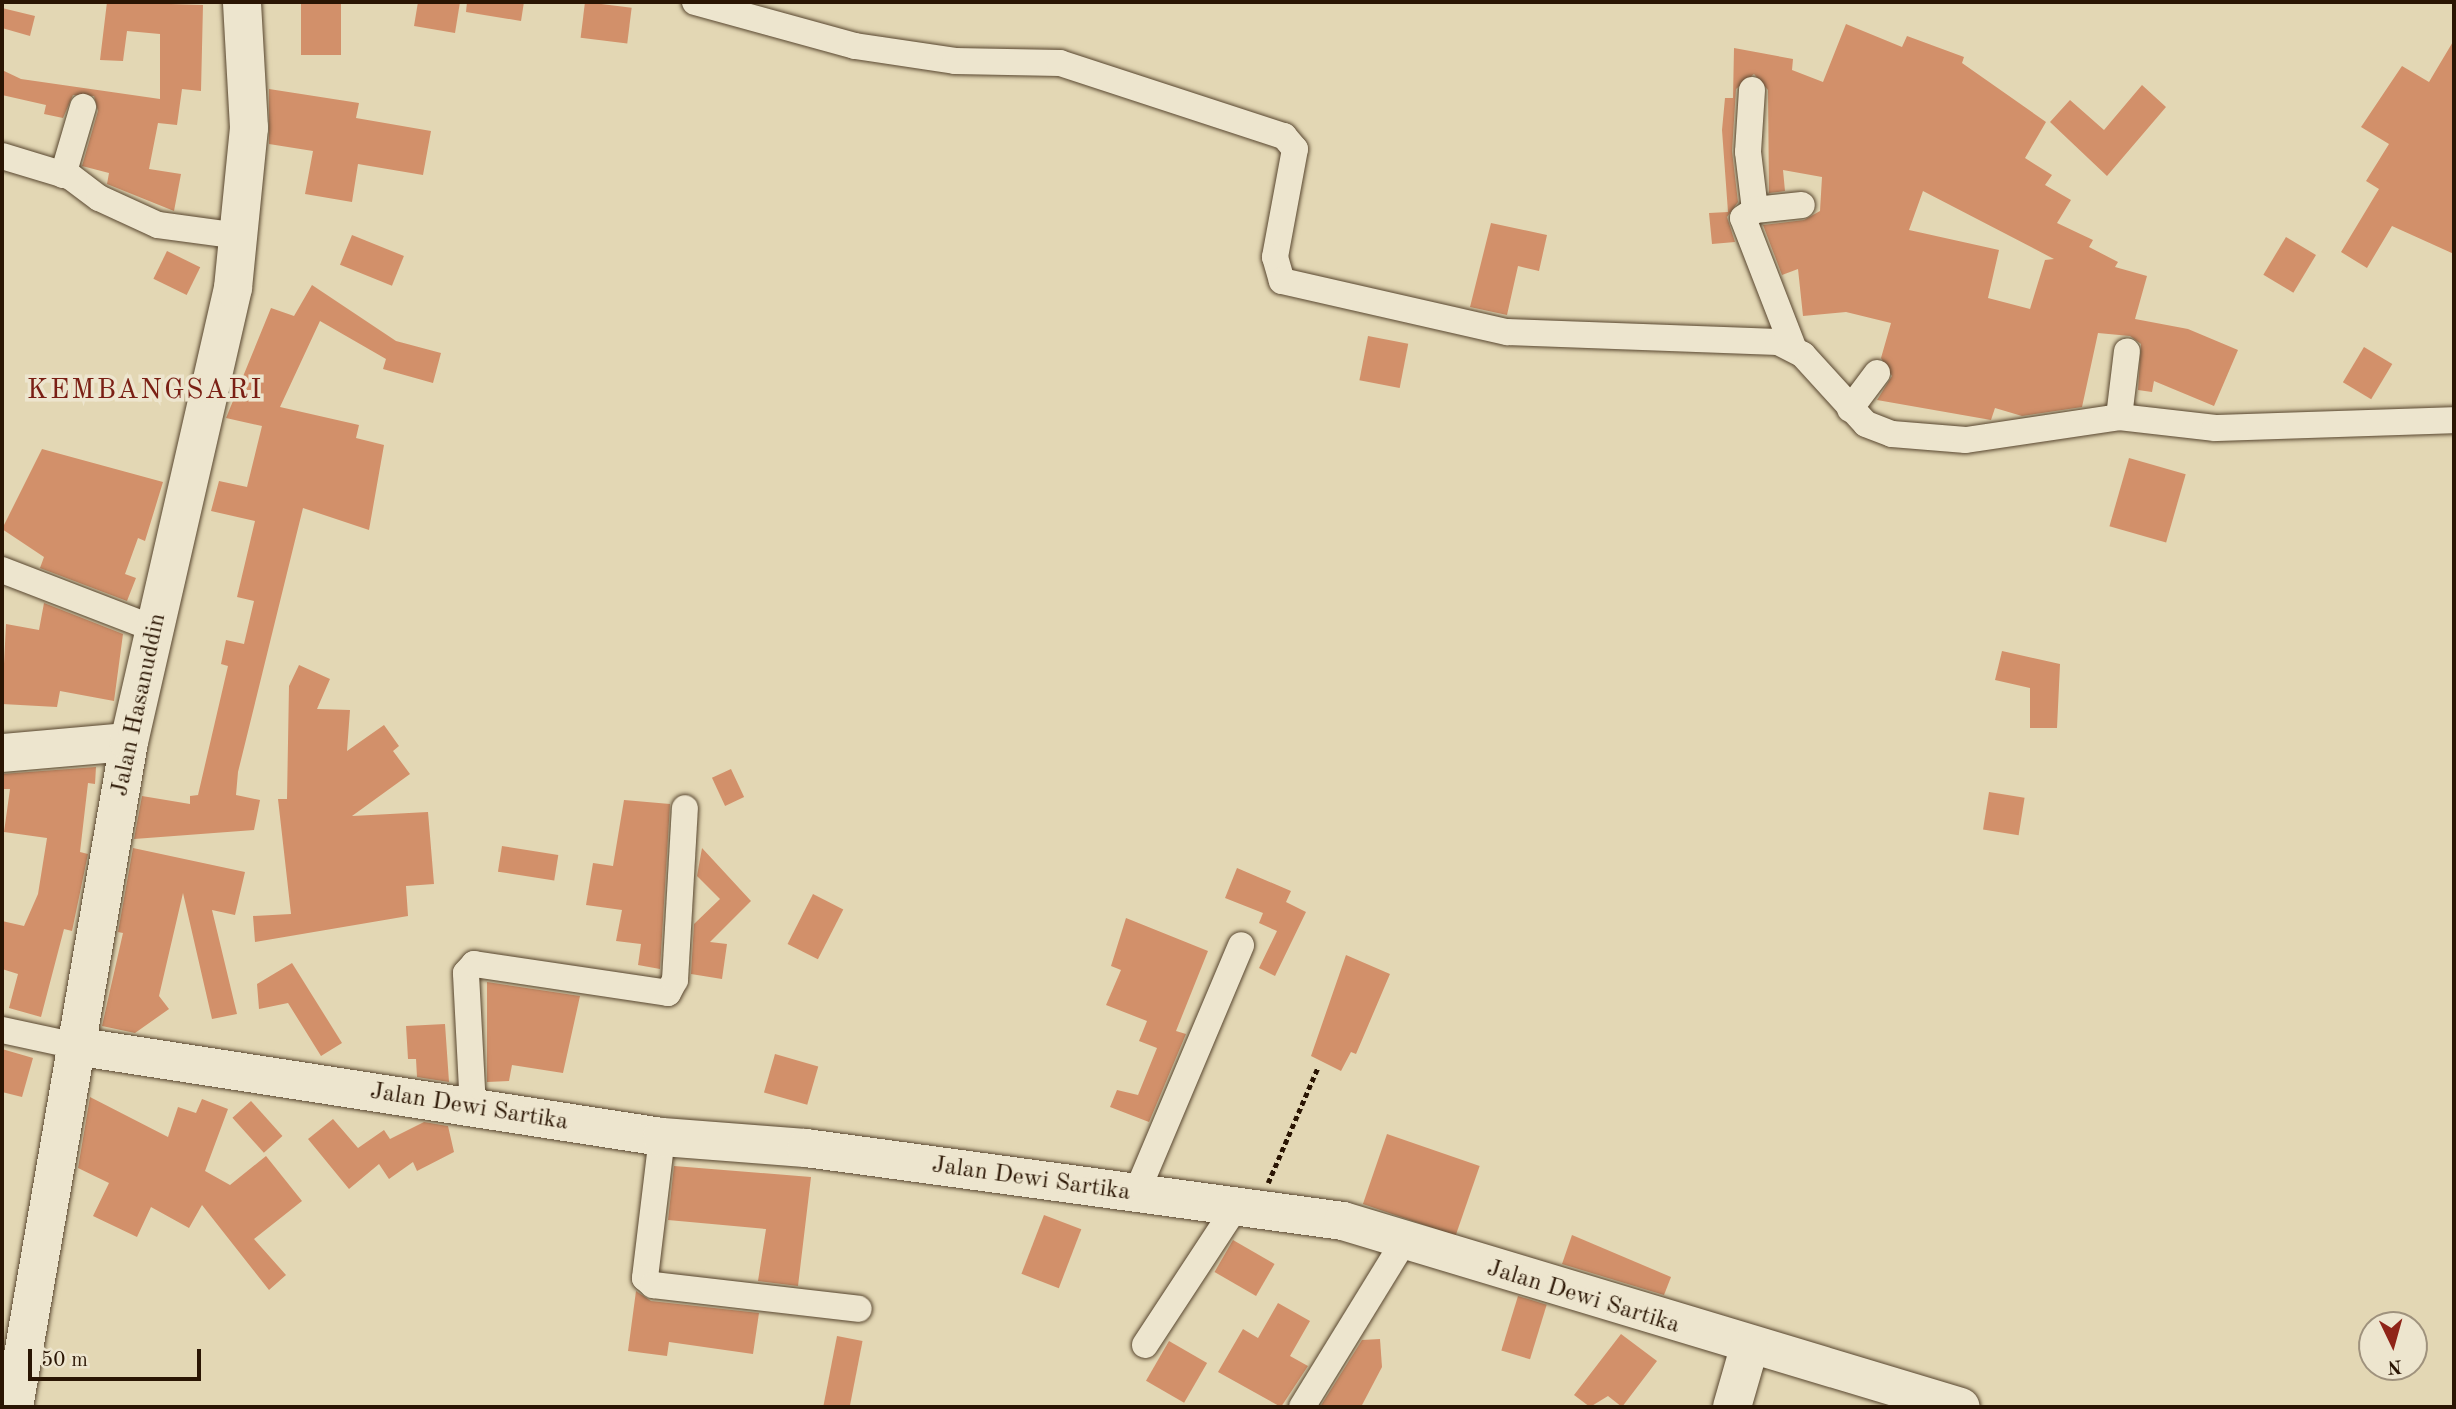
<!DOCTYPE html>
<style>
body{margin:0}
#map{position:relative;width:2456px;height:1409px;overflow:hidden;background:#e3d7b4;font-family:"Old Standard TT",serif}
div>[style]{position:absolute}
.building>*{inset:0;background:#d2906a;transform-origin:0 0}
.path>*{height:4.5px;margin-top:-2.25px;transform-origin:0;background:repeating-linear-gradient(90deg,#2a1503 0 5px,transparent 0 8.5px)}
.roads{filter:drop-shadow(0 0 2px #58462f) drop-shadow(0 0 2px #58462f)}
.street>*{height:26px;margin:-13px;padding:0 13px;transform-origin:13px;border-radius:13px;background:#ede5ce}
.secondary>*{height:38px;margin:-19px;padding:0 19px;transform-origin:19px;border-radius:19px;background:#ede5ce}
span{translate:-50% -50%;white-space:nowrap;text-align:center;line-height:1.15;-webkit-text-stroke:7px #ede5ce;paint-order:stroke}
.street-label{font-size:24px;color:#2a1503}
.quarter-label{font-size:28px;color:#7a1f14;letter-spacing:2px}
.frame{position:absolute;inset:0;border:4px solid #2a1503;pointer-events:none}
.north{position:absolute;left:2358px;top:1311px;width:70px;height:70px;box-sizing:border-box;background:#ede5ce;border:2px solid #9f927d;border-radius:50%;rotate:175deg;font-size:19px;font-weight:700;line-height:28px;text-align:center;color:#2a1503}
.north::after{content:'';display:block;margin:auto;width:24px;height:32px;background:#8f2418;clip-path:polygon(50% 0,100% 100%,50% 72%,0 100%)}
.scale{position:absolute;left:28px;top:1349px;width:173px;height:32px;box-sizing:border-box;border:4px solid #2a1503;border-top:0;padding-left:9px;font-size:21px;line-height:24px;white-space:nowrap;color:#2a1503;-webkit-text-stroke:5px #ede5ce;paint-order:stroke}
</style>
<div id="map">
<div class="building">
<div style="clip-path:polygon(107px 2px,203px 5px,201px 91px,182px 89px,177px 125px,158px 123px,149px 169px,181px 174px,174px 211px,107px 184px,109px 173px,82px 166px,98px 111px,94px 96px,73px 95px,63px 118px,44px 114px,46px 105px,2px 95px,2px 70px,21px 79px,160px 99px,160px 34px,127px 31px,123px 61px,100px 60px)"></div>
<div style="left:301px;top:2px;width:40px;height:53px"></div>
<div style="clip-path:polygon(418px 2px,460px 2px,455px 33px,414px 26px)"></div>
<div style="clip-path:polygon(467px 2px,524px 2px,521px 21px,466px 12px)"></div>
<div style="left:585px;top:2px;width:47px;height:36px;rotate:7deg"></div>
<div style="clip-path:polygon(2px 8px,35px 16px,30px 36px,2px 28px)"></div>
<div style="clip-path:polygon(evenodd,1846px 24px,1902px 47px,1907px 36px,1964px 57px,1962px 63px,2046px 122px,2025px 158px,2052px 175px,2045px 185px,2071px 200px,2057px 223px,2093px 240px,2089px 247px,2118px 262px,2115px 267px,2147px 276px,2135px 319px,2188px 329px,2238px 350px,2214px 406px,2154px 381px,2152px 392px,2138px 390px,2141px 344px,2130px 336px,2098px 333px,2082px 407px,2022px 416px,1995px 408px,1991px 420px,1877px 400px,1892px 376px,1881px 358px,1891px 323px,1846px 312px,1803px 316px,1798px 269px,1782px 275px,1763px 225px,1804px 220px,1820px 211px,1822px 177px,1783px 170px,1785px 191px,1769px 193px,1768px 90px,1754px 74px,1736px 89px,1732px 151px,1738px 202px,1727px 217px,1735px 242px,1712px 244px,1709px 213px,1728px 212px,1722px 130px,1725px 98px,1733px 98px,1734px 48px,1793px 59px,1792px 70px,1823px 82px,1846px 24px,1923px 191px,2054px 259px,2045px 260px,2030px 309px,1988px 298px,1999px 250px,1909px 230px,1923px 191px)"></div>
<div style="clip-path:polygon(2454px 40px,2454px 254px,2392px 226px,2367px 268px,2341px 252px,2379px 189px,2366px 181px,2389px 144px,2361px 127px,2402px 66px,2429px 82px)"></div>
<div style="clip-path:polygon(2142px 85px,2166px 107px,2107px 176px,2050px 122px,2070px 100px,2104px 130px)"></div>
<div style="clip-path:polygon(269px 89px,359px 103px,356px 118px,431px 131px,423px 175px,358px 164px,352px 202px,305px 194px,313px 151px,269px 144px)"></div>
<div style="clip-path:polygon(1491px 223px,1547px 235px,1539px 271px,1518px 266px,1507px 315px,1470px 307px)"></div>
<div style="left:352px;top:235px;width:56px;height:32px;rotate:22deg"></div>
<div style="left:2286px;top:237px;width:35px;height:44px;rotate:31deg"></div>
<div style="left:167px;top:251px;width:37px;height:31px;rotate:26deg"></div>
<div style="clip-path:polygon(312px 285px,396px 341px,441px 353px,433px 383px,383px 369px,386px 359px,320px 321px,280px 407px,359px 425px,356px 438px,384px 445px,369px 530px,303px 508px,238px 772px,236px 795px,260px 800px,254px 830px,134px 839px,142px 796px,190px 804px,190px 796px,198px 795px,228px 666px,221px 664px,226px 640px,244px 644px,254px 601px,237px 597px,255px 521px,211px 511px,219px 481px,247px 487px,262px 426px,226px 418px,271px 308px,294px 316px)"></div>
<div style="left:1368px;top:336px;width:41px;height:45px;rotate:11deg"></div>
<div style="left:2364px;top:347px;width:33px;height:41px;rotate:31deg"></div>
<div style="clip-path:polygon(42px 449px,163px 482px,145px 541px,138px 538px,125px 574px,136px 578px,127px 601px,40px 568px,44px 557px,2px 529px)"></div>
<div style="left:2129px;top:458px;width:59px;height:71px;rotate:16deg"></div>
<div style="clip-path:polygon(44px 603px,123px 634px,114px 701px,60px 691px,57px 707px,2px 704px,6px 624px,39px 630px)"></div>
<div style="clip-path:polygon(2002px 651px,2060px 664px,2057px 728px,2030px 728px,2030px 688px,1995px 680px)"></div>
<div style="clip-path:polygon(299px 665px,330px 679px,317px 709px,350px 710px,347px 751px,384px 725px,399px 746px,393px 751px,410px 774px,352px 816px,428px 812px,434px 884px,406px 886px,408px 916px,255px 942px,253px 916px,291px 914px,278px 799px,287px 799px,289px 686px)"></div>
<div style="clip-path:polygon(96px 767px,95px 784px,88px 783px,80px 852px,88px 854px,72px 931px,64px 929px,41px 1017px,9px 1008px,18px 974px,2px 969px,2px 921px,24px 926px,38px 894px,47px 838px,4px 832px,10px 789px,2px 789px,2px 774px)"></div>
<div style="left:731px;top:769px;width:31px;height:21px;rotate:65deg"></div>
<div style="left:1989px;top:792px;width:36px;height:38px;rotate:9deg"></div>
<div style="clip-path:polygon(624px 800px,670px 804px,660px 969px,638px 965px,641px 944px,616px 941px,622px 910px,586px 905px,593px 863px,613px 866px)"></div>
<div style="left:502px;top:846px;width:57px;height:26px;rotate:9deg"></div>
<div style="clip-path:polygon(133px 848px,245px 872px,235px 915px,212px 910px,237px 1014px,212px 1019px,183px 893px,159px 996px,169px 1009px,135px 1033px,102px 1026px,123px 933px,118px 932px)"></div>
<div style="clip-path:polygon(702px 848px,751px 901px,710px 942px,727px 944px,722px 979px,691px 974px,694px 924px,720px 899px,697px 876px)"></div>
<div style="clip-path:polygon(1237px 868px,1291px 891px,1286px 902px,1306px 912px,1275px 976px,1259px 968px,1277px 931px,1259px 923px,1263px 913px,1225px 898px)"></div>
<div style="left:813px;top:894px;width:34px;height:56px;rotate:27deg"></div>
<div style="clip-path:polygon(1126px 918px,1208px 951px,1176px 1031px,1186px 1034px,1149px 1122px,1110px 1107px,1117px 1090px,1138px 1095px,1157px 1048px,1139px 1041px,1147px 1021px,1106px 1005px,1121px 970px,1111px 966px)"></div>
<div style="clip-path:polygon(1346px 955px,1390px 974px,1356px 1054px,1351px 1052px,1341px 1071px,1311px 1056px)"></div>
<div style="clip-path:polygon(292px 963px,342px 1043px,321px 1056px,288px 1003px,259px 1009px,257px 984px)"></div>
<div style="clip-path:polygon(487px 982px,580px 996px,563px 1073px,512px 1065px,509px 1081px,487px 1082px)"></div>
<div style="clip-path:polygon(445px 1024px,449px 1082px,417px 1077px,416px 1059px,408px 1059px,406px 1026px)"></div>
<div style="clip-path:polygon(2px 1049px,33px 1058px,22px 1097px,2px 1092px)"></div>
<div style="left:775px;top:1054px;width:45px;height:40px;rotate:16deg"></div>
<div style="clip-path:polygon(90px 1097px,168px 1137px,178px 1107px,196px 1113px,202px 1099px,228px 1109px,205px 1171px,230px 1185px,266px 1156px,302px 1201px,254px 1239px,286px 1275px,269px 1290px,202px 1205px,189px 1228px,151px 1207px,137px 1237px,93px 1216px,109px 1183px,78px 1168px)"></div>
<div style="left:251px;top:1101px;width:47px;height:25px;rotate:48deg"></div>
<div style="clip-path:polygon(333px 1119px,358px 1148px,384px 1130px,390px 1139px,424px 1122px,448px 1126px,454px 1152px,417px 1171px,413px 1162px,389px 1179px,379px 1164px,349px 1189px,308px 1139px)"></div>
<div style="left:1387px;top:1134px;width:98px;height:74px;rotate:19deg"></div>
<div style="clip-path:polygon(674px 1166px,811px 1177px,798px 1286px,758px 1281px,766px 1229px,668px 1220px)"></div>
<div style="left:1044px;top:1215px;width:40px;height:63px;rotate:21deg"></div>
<div style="clip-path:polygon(1572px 1235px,1671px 1277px,1664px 1295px,1562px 1264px)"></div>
<div style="left:1233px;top:1240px;width:48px;height:37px;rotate:30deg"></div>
<div style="clip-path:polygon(636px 1291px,651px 1301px,759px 1313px,753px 1354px,669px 1342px,667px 1356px,628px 1351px)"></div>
<div style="left:1518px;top:1296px;width:30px;height:57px;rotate:17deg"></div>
<div style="clip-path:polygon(1278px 1303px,1310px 1321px,1290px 1356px,1308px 1366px,1281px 1407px,1218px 1372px,1243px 1329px,1258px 1338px)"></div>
<div style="clip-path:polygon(1621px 1334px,1657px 1361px,1622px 1407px,1608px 1396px,1590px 1407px,1574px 1395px)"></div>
<div style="left:837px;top:1336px;width:26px;height:72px;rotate:11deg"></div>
<div style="clip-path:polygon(1380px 1339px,1382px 1367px,1361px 1407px,1320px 1407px,1362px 1340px)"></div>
<div style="left:1169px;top:1341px;width:44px;height:46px;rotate:30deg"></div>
</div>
<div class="path">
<div style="left:1268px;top:1183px;width:126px;rotate:-66.7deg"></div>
</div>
<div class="roads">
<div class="street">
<div style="left:695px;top:2px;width:166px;rotate:15.4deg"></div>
<div style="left:855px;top:46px;width:101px;rotate:8.5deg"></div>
<div style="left:955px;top:61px;width:105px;rotate:1.1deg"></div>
<div style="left:1060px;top:63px;width:236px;rotate:18.1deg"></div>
<div style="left:1284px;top:136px;width:17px;rotate:50deg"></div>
<div style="left:1295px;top:149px;width:110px;rotate:100.5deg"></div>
<div style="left:1275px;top:257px;width:25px;rotate:74deg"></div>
<div style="left:1282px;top:281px;width:231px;rotate:12.8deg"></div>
<div style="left:1507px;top:332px;width:271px;rotate:2.1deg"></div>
<div style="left:1778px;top:342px;width:28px;rotate:27deg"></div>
<div style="left:1803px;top:355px;width:93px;rotate:47.6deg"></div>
<div style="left:1866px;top:424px;width:28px;rotate:21deg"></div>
<div style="left:1892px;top:434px;width:74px;rotate:4.6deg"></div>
<div style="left:1966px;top:440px;width:155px;rotate:-8.5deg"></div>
<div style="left:2119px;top:417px;width:97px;rotate:6.5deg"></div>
<div style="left:2215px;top:428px;width:239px;rotate:-1.9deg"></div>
<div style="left:1752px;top:90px;width:62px;rotate:93.7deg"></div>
<div style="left:1748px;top:152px;width:58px;rotate:83.1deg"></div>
<div style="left:2px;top:156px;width:72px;rotate:16.9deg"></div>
<div style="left:71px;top:177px;width:35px;rotate:37deg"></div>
<div style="left:99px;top:198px;width:65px;rotate:24.6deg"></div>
<div style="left:158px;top:225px;width:81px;rotate:7.8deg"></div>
<div style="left:63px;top:175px;width:71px;rotate:-73.6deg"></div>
<div style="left:1793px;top:347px;width:138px;rotate:-111.2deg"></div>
<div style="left:1743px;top:218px;width:14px;rotate:-34deg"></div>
<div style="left:1755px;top:210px;width:47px;rotate:-6.1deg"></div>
<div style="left:1850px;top:409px;width:45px;rotate:-53.1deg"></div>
<div style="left:2119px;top:417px;width:66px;rotate:-83.1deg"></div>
<div style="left:2px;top:570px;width:164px;rotate:21.1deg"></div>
<div style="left:2px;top:1030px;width:81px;rotate:12.1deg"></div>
<div style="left:473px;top:1108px;width:135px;rotate:-93deg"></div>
<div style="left:466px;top:973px;width:12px;rotate:-48deg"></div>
<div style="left:474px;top:964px;width:196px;rotate:8.5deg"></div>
<div style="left:668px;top:993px;width:15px;rotate:-62deg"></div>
<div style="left:675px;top:980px;width:172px;rotate:-86.7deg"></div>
<div style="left:662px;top:1137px;width:142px;rotate:96.9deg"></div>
<div style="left:645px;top:1278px;width:11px;rotate:41deg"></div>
<div style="left:653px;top:1285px;width:207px;rotate:6.6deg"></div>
<div style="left:1136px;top:1194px;width:270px;rotate:-67.1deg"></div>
<div style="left:1145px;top:1345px;width:164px;rotate:-56.7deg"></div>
<div style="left:1302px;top:1407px;width:193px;rotate:-58.4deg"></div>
</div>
<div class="secondary">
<div style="left:2px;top:753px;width:127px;rotate:-5deg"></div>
<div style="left:81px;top:1047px;width:588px;rotate:8.81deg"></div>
<div style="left:662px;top:1137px;width:144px;rotate:4.4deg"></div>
<div style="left:806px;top:1148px;width:542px;rotate:7.74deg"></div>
<div style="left:1343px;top:1221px;width:645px;rotate:16.75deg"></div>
<div style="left:14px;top:1407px;width:675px;rotate:-80.19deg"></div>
<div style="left:129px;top:742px;width:466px;rotate:-77.1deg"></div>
<div style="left:233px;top:288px;width:161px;rotate:-84.3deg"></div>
<div style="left:249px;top:128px;width:126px;rotate:-93.2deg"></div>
<div style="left:1732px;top:1407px;width:61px;rotate:-73.9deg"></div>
</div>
</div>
<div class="street-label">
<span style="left:140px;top:705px;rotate:-78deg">Jalan Hasanuddin</span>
<span style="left:469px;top:1108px;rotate:9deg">Jalan Dewi Sartika</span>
<span style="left:1031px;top:1180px;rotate:8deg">Jalan Dewi Sartika</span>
<span style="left:1583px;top:1298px;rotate:17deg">Jalan Dewi Sartika</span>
</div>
<div class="quarter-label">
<span style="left:145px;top:391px">KEMBANGSARI</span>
</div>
<div class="frame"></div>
<div class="north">N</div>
<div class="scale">50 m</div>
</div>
